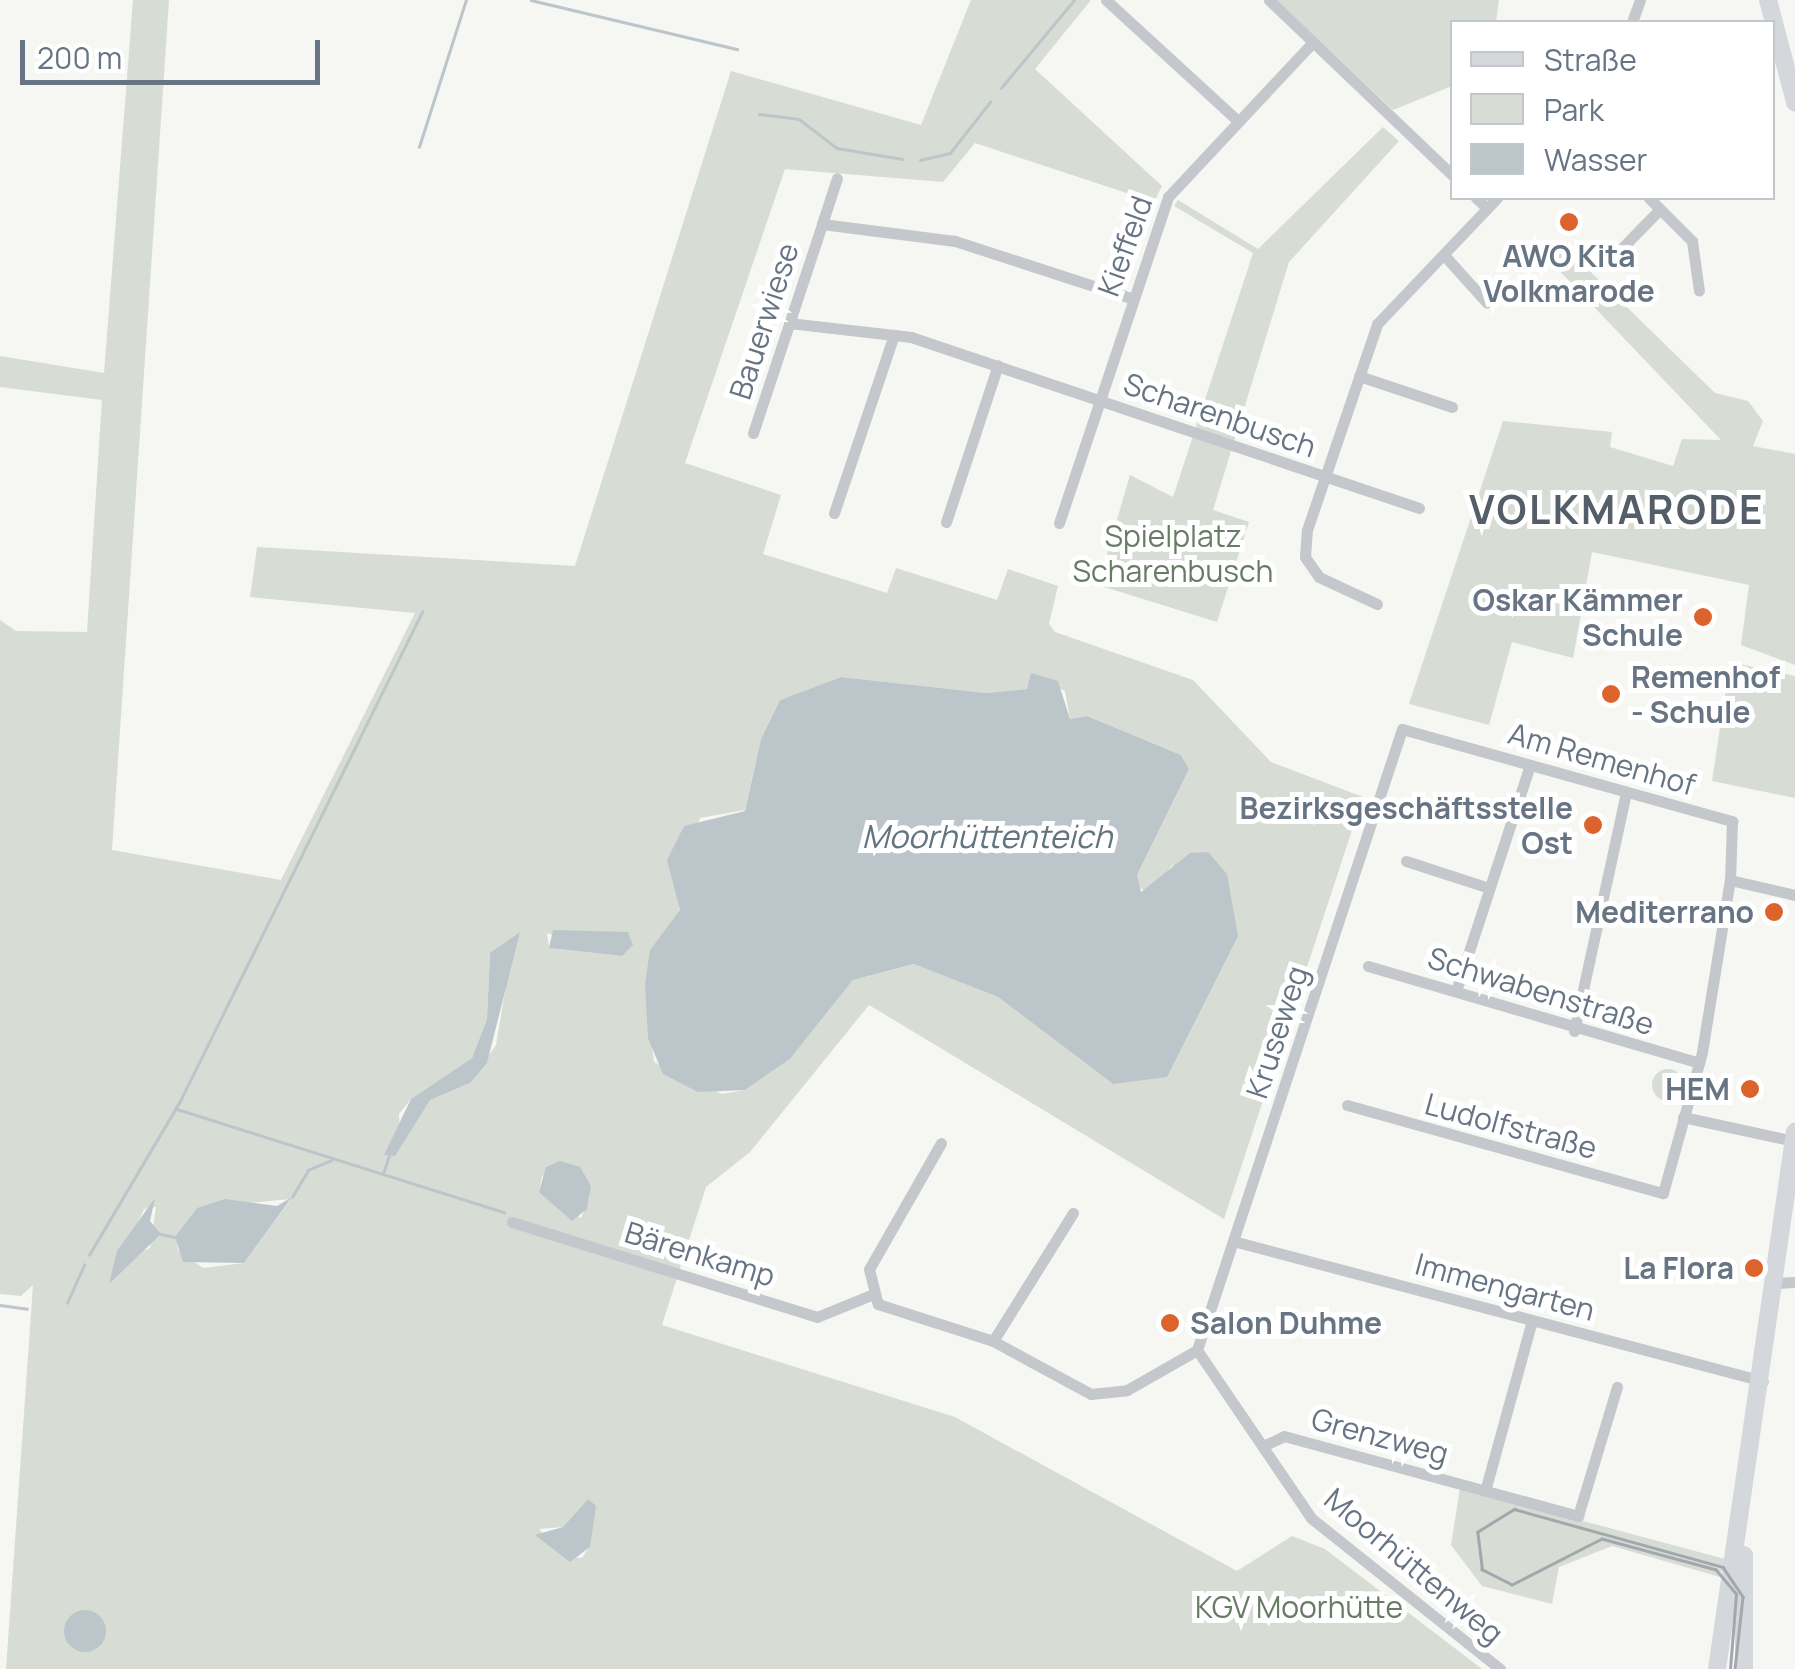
<!DOCTYPE html>
<meta charset="utf-8">
<style>
body{margin:0}
#map{position:relative;width:1795px;height:1669px;overflow:hidden;background:#f6f6f3;font-family:Manrope,sans-serif}
div>[style]{position:absolute}
.green>*{inset:0;background:#d7ddd4}
.round{border-radius:50%}
.water>*{inset:0;background:#bcc5ca}
.stream>*{height:2.5px;margin:-1.25px;padding:0 1.25px;transform-origin:1.25px;border-radius:1.25px;background:#bcc5ca}
.minor>*{height:11px;margin:-5.5px;padding:0 5.5px;transform-origin:5.5px;border-radius:5.5px;background:#c4c7cb}
.primary>*{height:18px;margin:-9px;padding:0 9px;transform-origin:9px;border-radius:9px;background:#d4d8dc}
.tram>*{height:2.5px;margin:-1.25px;padding:0 1.25px;transform-origin:1.25px;border-radius:1.25px;background:#a3a8ae}
.dots>*{width:28px;height:28px;translate:-50% -50%;box-sizing:border-box;border:5px solid #fff;border-radius:50%}
span{translate:-50% -50%;white-space:nowrap;text-align:center;line-height:1.15;-webkit-text-stroke:10px #fff;paint-order:stroke}
.street-label{font-size:30px;color:#667483}
.poi-label{font-size:30px;color:#667483;font-weight:700}
.right{translate:-100% -50%;text-align:right}
.left{translate:0 -50%;text-align:left}
.park-label{font-size:30px;color:#687b65}
.water-label{font-size:32px;color:#62757f;font-style:italic}
.district-label{font-size:40px;color:#545e68;font-weight:700;letter-spacing:2.5px}
.legend{position:absolute;left:1450px;top:20px;width:325px;height:180px;box-sizing:border-box;background:#fff;border:2px solid #c2c7cd;margin:0;padding:12px 18px;list-style:none;font-size:30px;color:#667483}
.legend li{display:flex;align-items:center;gap:20px;height:50px}
.legend b{width:50px;border:2px solid #c2c7cd}
.scale{position:absolute;left:20px;top:40px;width:300px;height:45px;box-sizing:border-box;border:5px solid #667483;border-top:0;padding-left:12px;font-size:30px;line-height:35px;white-space:nowrap;color:#667483;-webkit-text-stroke:8px #fff;paint-order:stroke}
</style>
<div id="map">
<div class="green">
<div style="clip-path:polygon(evenodd,133px 0,169px 0,112px 850px,281px 880px,415px 613px,250px 597px,257px 547px,575px 566px,731px 71px,921px 125px,971px 0,1091px 0,1035px 69px,1162px 186px,1154px 202px,975px 143px,943px 182px,785px 169px,685px 463px,781px 495px,763px 554px,887px 593px,896px 568px,997px 600px,1008px 569px,1058px 586px,1049px 624px,1055px 632px,1193px 680px,1271px 762px,1363px 797px,1224px 1219px,869px 1005px,750px 1152px,706px 1187px,662px 1325px,955px 1417px,1237px 1571px,1292px 1536px,1325px 1549px,1482px 1669px,6px 1669px,33px 1285px,21px 1296px,0 1294px,0 620px,16px 631px,87px 632px,102px 400px,0 387px,0 356px,104px 373px,133px 0,1031px 674px,1065px 691px,1070px 719px,1087px 716px,1181px 755px,1189px 769px,1137px 875px,1135px 886px,1151px 893px,1173px 864px,1113px 1084px,998px 997px,915px 964px,853px 980px,790px 1059px,745px 1090px,722px 1094px,654px 1062px,645px 984px,680px 911px,676px 891px,700px 818px,745px 810px,761px 739px,780px 700px,841px 677px,986px 693px,1027px 689px,1031px 674px,133px 0,547px 933px,622px 956px,549px 948px,547px 933px,133px 0,490px 953px,511px 955px,496px 1045px,470px 1083px,430px 1100px,400px 1138px,399px 1114px,411px 1099px,472px 1058px,487px 1019px,490px 953px,133px 0,542px 1176px,590px 1198px,581px 1218px,539px 1192px,542px 1176px,133px 0,291px 1199px,244px 1263px,203px 1268px,178px 1250px,176px 1237px,197px 1208px,291px 1199px,133px 0,156px 1207px,150px 1248px,127px 1257px,111px 1281px,144px 1209px,156px 1207px,133px 0,588px 1499px,589px 1547px,582px 1558px,564px 1556px,539px 1529px,563px 1527px,588px 1499px)"></div>
<div style="clip-path:polygon(1276px 0,1499px 0,1496px 22px,1452px 22px,1452px 86px,1393px 110px)"></div>
<div style="clip-path:polygon(1383px 127px,1399px 141px,1289px 262px,1213px 510px,1249px 522px,1217px 622px,1098px 585px,1130px 475px,1173px 497px,1253px 253px,1174px 206px,1178px 200px,1258px 249px)"></div>
<div style="clip-path:polygon(1563px 245px,1715px 393px,1748px 401px,1763px 421px,1753px 446px,1795px 454px,1795px 665px,1741px 645px,1749px 585px,1592px 552px,1573px 658px,1512px 642px,1489px 725px,1409px 704px,1503px 421px,1612px 432px,1610px 447px,1673px 466px,1682px 439px,1721px 440px,1555px 266px)"></div>
<div style="clip-path:polygon(1730px 662px,1795px 676px,1795px 798px,1712px 781px)"></div>
<div class="round" style="left:1652px;top:1069px;width:32px;height:32px"></div>
<div style="clip-path:polygon(1460px 1488px,1725px 1559px,1720px 1577px,1612px 1546px,1559px 1567px,1552px 1604px,1482px 1586px,1451px 1545px)"></div>
</div>
<div class="water">
<div style="clip-path:polygon(1031px 673px,1058px 681px,1070px 719px,1087px 716px,1181px 755px,1189px 769px,1137px 875px,1141px 892px,1190px 853px,1208px 852px,1227px 874px,1238px 936px,1167px 1077px,1113px 1084px,998px 997px,914px 964px,853px 980px,790px 1059px,745px 1090px,698px 1092px,663px 1074px,648px 1038px,645px 984px,650px 950px,680px 910px,667px 860px,684px 826px,745px 811px,761px 739px,780px 700px,841px 677px,986px 693px,1027px 689px)"></div>
<div style="clip-path:polygon(553px 930px,628px 932px,633px 945px,622px 956px,549px 948px)"></div>
<div style="clip-path:polygon(520px 932px,487px 1063px,470px 1083px,430px 1100px,395px 1156px,384px 1155px,411px 1099px,472px 1058px,487px 1019px,490px 953px)"></div>
<div style="clip-path:polygon(560px 1161px,580px 1167px,591px 1186px,587px 1209px,572px 1221px,539px 1192px,546px 1167px)"></div>
<div style="clip-path:polygon(292px 1197px,244px 1263px,183px 1262px,175px 1237px,197px 1208px,225px 1199px,277px 1206px)"></div>
<div style="clip-path:polygon(155px 1198px,150px 1221px,161px 1234px,109px 1284px,117px 1251px)"></div>
<div style="clip-path:polygon(588px 1499px,596px 1506px,590px 1547px,570px 1562px,535px 1535px,563px 1527px)"></div>
<div class="round" style="left:64px;top:1610px;width:42px;height:42px"></div>
</div>
<div class="stream">
<div style="left:531px;top:0;width:212px;rotate:13.4deg"></div>
<div style="left:1001px;top:88px;width:114px;rotate:-50.3deg"></div>
<div style="left:759px;top:114px;width:40px;rotate:7.1deg"></div>
<div style="left:799px;top:119px;width:48px;rotate:37.3deg"></div>
<div style="left:837px;top:148px;width:66px;rotate:9.6deg"></div>
<div style="left:419px;top:147px;width:154px;rotate:-72.3deg"></div>
<div style="left:920px;top:160px;width:31px;rotate:-13deg"></div>
<div style="left:950px;top:153px;width:65px;rotate:-51.9deg"></div>
<div style="left:177px;top:1109px;width:343px;rotate:17.5deg"></div>
<div style="left:383px;top:1174px;width:20px;rotate:-72deg"></div>
<div style="left:292px;top:1197px;width:31px;rotate:-59deg"></div>
<div style="left:308px;top:1170px;width:25px;rotate:-23deg"></div>
<div style="left:161px;top:1234px;width:14px;rotate:12deg"></div>
<div style="left:89px;top:1255px;width:179px;rotate:-59.4deg"></div>
<div style="left:180px;top:1101px;width:546px;rotate:-63.67deg"></div>
<div style="left:67px;top:1303px;width:42px;rotate:-65.9deg"></div>
<div style="left:0;top:1305px;width:27px;rotate:8deg"></div>
</div>
<div class="minor">
<div style="left:1106px;top:0;width:179px;rotate:42.5deg"></div>
<div style="left:1269px;top:0;width:253px;rotate:43.7deg"></div>
<div style="left:1632px;top:22px;width:23px;rotate:-70deg"></div>
<div style="left:1476px;top:198px;width:15px;rotate:42deg"></div>
<div style="left:1649px;top:198px;width:61px;rotate:45deg"></div>
<div style="left:1692px;top:241px;width:50px;rotate:82deg"></div>
<div style="left:822px;top:224px;width:48px;rotate:-71.9deg"></div>
<div style="left:1618px;top:252px;width:60px;rotate:-45.7deg"></div>
<div style="left:1444px;top:255px;width:64px;rotate:48.1deg"></div>
<div style="left:789px;top:323px;width:123px;rotate:6.5deg"></div>
<div style="left:911px;top:337px;width:536px;rotate:18.6deg"></div>
<div style="left:1359px;top:376px;width:98px;rotate:18.4deg"></div>
<div style="left:753px;top:433px;width:220px;rotate:-71.7deg"></div>
<div style="left:822px;top:224px;width:134px;rotate:7.3deg"></div>
<div style="left:955px;top:241px;width:187px;rotate:18deg"></div>
<div style="left:834px;top:513px;width:188px;rotate:-71.4deg"></div>
<div style="left:946px;top:522px;width:165px;rotate:-71.7deg"></div>
<div style="left:1059px;top:523px;width:344px;rotate:-71.5deg"></div>
<div style="left:1168px;top:197px;width:212px;rotate:-46.9deg"></div>
<div style="left:1377px;top:604px;width:64px;rotate:-155deg"></div>
<div style="left:1319px;top:577px;width:24px;rotate:-125deg"></div>
<div style="left:1305px;top:557px;width:27px;rotate:-86deg"></div>
<div style="left:1307px;top:530px;width:218px;rotate:-71.2deg"></div>
<div style="left:1377px;top:324px;width:174px;rotate:-46.4deg"></div>
<div style="left:1406px;top:861px;width:87px;rotate:18deg"></div>
<div style="left:1368px;top:966px;width:345px;rotate:16.3deg"></div>
<div style="left:1458px;top:985px;width:231px;rotate:-71.9deg"></div>
<div style="left:1574px;top:1031px;width:244px;rotate:-77.7deg"></div>
<div style="left:1347px;top:1105px;width:328px;rotate:15.6deg"></div>
<div style="left:1663px;top:1193px;width:146px;rotate:-74.5deg"></div>
<div style="left:1702px;top:1052px;width:174px;rotate:-80.8deg"></div>
<div style="left:1730px;top:880px;width:67px;rotate:13deg"></div>
<div style="left:1683px;top:1117px;width:114px;rotate:12.2deg"></div>
<div style="left:941px;top:1143px;width:145px;rotate:119.7deg"></div>
<div style="left:869px;top:1269px;width:36px;rotate:76deg"></div>
<div style="left:878px;top:1304px;width:121px;rotate:17.8deg"></div>
<div style="left:993px;top:1341px;width:111px;rotate:28.4deg"></div>
<div style="left:1091px;top:1394px;width:36px;rotate:-6deg"></div>
<div style="left:1127px;top:1390px;width:81px;rotate:-29.7deg"></div>
<div style="left:512px;top:1222px;width:319px;rotate:17.3deg"></div>
<div style="left:817px;top:1317px;width:58px;rotate:-22.2deg"></div>
<div style="left:1233px;top:1241px;width:548px;rotate:14.8deg"></div>
<div style="left:1775px;top:1283px;width:20px;rotate:-3deg"></div>
<div style="left:993px;top:1341px;width:151px;rotate:-58deg"></div>
<div style="left:1197px;top:1350px;width:654px;rotate:-71.73deg"></div>
<div style="left:1402px;top:729px;width:343px;rotate:15.6deg"></div>
<div style="left:1732px;top:821px;width:59px;rotate:91.9deg"></div>
<div style="left:1197px;top:1350px;width:203px;rotate:55.8deg"></div>
<div style="left:1311px;top:1518px;width:242px;rotate:38.6deg"></div>
<div style="left:1263px;top:1446px;width:23px;rotate:-25deg"></div>
<div style="left:1284px;top:1436px;width:305px;rotate:15.2deg"></div>
<div style="left:1578px;top:1516px;width:135px;rotate:-73.2deg"></div>
<div style="left:1485px;top:1491px;width:177px;rotate:-74.6deg"></div>
</div>
<div class="primary">
<div style="left:1768px;top:0;width:106px;rotate:75.2deg"></div>
<div style="left:1717px;top:1669px;width:543px;rotate:-81.74deg"></div>
<div style="left:1744px;top:1669px;width:114px;rotate:-90deg"></div>
</div>
<div class="tram">
<div style="left:1730px;top:1669px;width:75px;rotate:-85.4deg"></div>
<div style="left:1736px;top:1594px;width:31px;rotate:-130deg"></div>
<div style="left:1716px;top:1570px;width:118px;rotate:-164.8deg"></div>
<div style="left:1602px;top:1539px;width:101px;rotate:152.9deg"></div>
<div style="left:1512px;top:1585px;width:34px;rotate:-153deg"></div>
<div style="left:1482px;top:1570px;width:38px;rotate:-97deg"></div>
<div style="left:1477px;top:1532px;width:44px;rotate:-31.9deg"></div>
<div style="left:1514px;top:1509px;width:217px;rotate:15.5deg"></div>
<div style="left:1723px;top:1567px;width:36px;rotate:56deg"></div>
<div style="left:1743px;top:1597px;width:72px;rotate:96.3deg"></div>
</div>
<div class="dots">
<div style="left:1569px;top:222px;background:#dd632d"></div>
<div style="left:1703px;top:617px;background:#dd632d"></div>
<div style="left:1611px;top:694px;background:#dd632d"></div>
<div style="left:1593px;top:825px;background:#dd632d"></div>
<div style="left:1774px;top:912px;background:#dd632d"></div>
<div style="left:1750px;top:1089px;background:#dd632d"></div>
<div style="left:1754px;top:1268px;background:#dd632d"></div>
<div style="left:1170px;top:1323px;background:#dd632d"></div>
</div>
<div class="street-label">
<span style="left:1125px;top:246px;rotate:-70deg">Kieffeld</span>
<span style="left:764px;top:321px;rotate:-72deg">Bauerwiese</span>
<span style="left:1220px;top:415px;rotate:19deg">Scharenbusch</span>
<span style="left:1602px;top:759px;rotate:16deg">Am Remenhof</span>
<span style="left:1541px;top:991px;rotate:17deg">Schwabenstraße</span>
<span style="left:1277px;top:1032px;rotate:-72deg">Kruseweg</span>
<span style="left:1511px;top:1126px;rotate:15deg">Ludolfstraße</span>
<span style="left:700px;top:1254px;rotate:17deg">Bärenkamp</span>
<span style="left:1505px;top:1287px;rotate:15deg">Immengarten</span>
<span style="left:1380px;top:1436px;rotate:15deg">Grenzweg</span>
<span style="left:1414px;top:1566px;rotate:40deg">Moorhüttenweg</span>
</div>
<div class="poi-label">
<span style="left:1569px;top:273px">AWO Kita<br>Volkmarode</span>
<span class="right" style="left:1683px;top:617px">Oskar Kämmer<br>Schule</span>
<span class="left" style="left:1631px;top:694px">Remenhof<br>- Schule</span>
<span class="right" style="left:1573px;top:825px">Bezirksgeschäftsstelle<br>Ost</span>
<span class="right" style="left:1754px;top:912px">Mediterrano</span>
<span class="right" style="left:1730px;top:1089px">HEM</span>
<span class="right" style="left:1734px;top:1268px">La Flora</span>
<span class="left" style="left:1190px;top:1323px">Salon Duhme</span>
</div>
<div class="park-label">
<span style="left:1173px;top:553px">Spielplatz<br>Scharenbusch</span>
<span style="left:1299px;top:1607px">KGV Moorhütte</span>
</div>
<div class="water-label">
<span style="left:987px;top:836px">Moorhüttenteich</span>
</div>
<div class="district-label">
<span style="left:1617px;top:509px">VOLKMARODE</span>
</div>
<ul class="legend">
<li><b style="height:12px;background:#d4d8dc"></b>Straße</li>
<li><b style="height:28px;background:#d7ddd4"></b>Park</li>
<li><b style="height:28px;background:#bcc5ca"></b>Wasser</li>
</ul>
<div class="scale">200 m</div>
</div>
